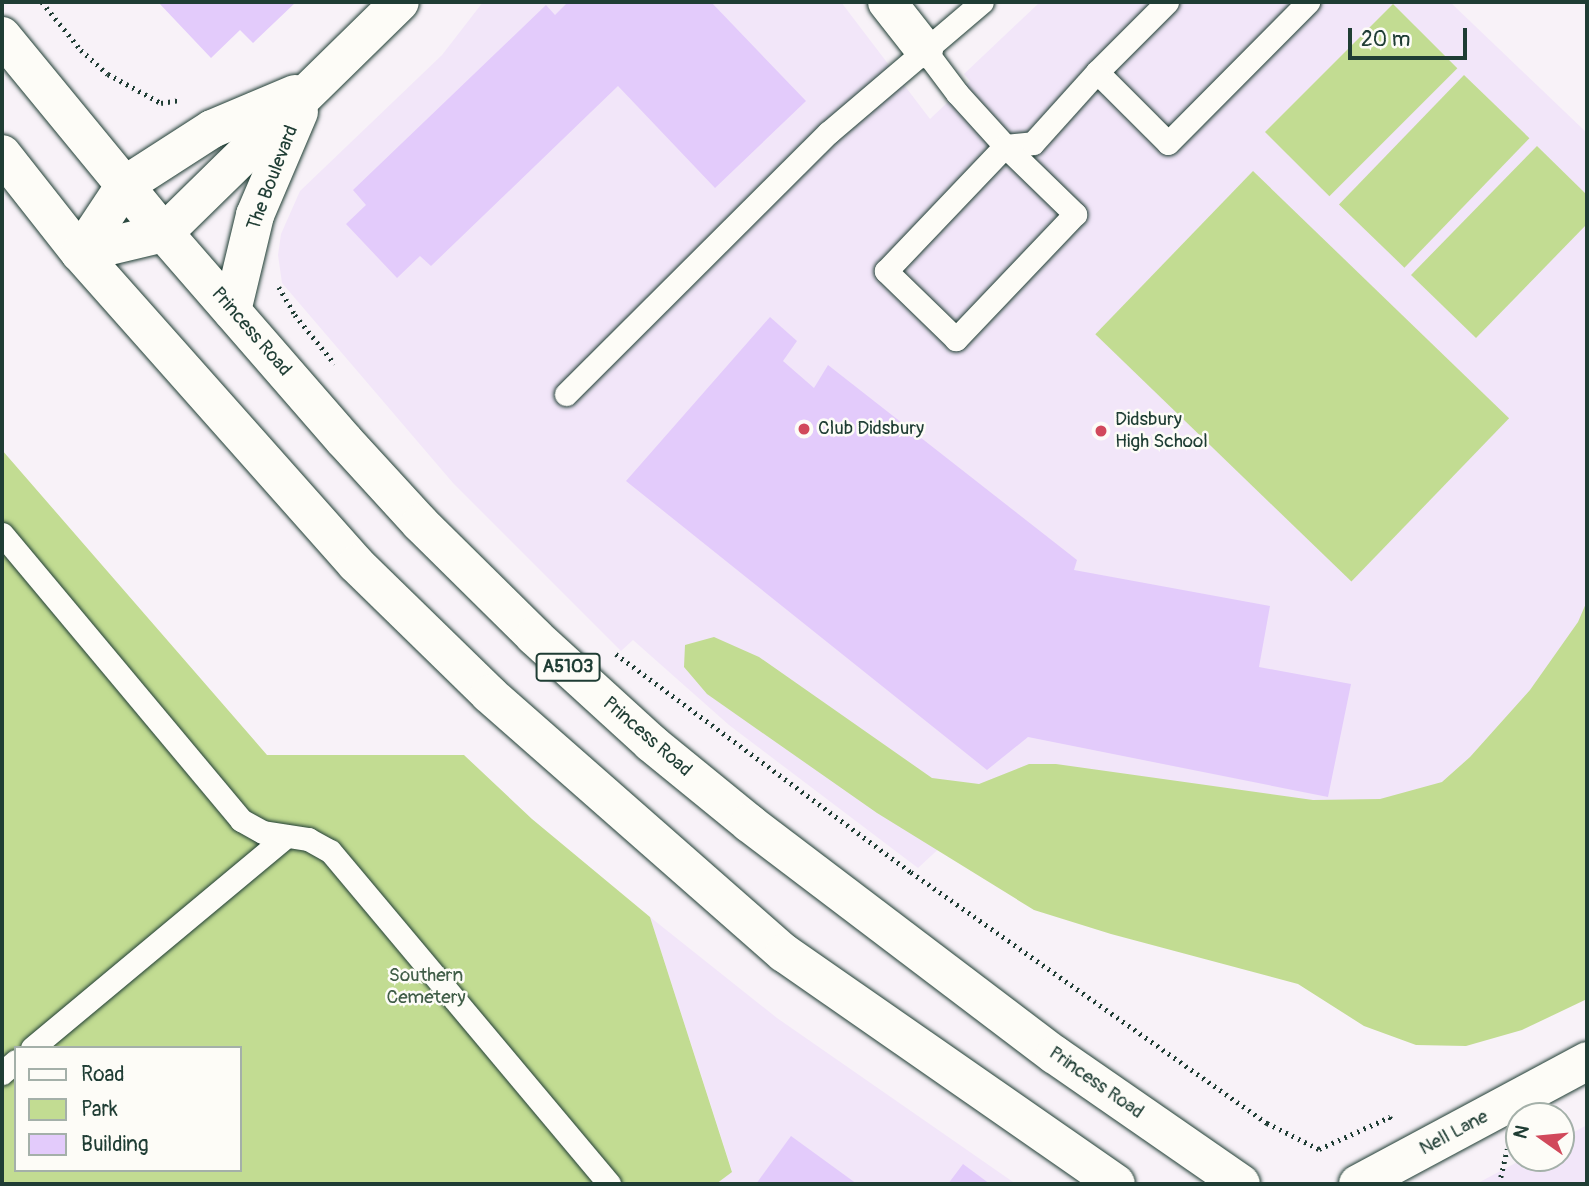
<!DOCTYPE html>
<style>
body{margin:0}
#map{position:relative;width:1589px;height:1186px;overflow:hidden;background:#f8f2f8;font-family:Pangolin,sans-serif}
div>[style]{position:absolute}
.built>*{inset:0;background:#f2e6f9}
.green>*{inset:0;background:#c2dc92;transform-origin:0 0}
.building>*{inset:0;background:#e3cbfb}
.path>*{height:4.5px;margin-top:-2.25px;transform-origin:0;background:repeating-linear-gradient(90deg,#1f3d34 0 2px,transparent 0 7px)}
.roads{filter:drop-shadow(0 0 2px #1f3d34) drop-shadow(0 0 2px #1f3d34)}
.service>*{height:23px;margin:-11.5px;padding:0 11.5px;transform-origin:11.5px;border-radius:11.5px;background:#fdfcf7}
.minor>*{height:38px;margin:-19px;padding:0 19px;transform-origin:19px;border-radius:19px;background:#fdfcf7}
.tertiary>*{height:38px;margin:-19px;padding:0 19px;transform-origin:19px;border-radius:19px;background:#fdfcf7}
.trunk>*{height:38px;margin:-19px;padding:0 19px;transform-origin:19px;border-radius:19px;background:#fdfcf7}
.dots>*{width:19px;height:19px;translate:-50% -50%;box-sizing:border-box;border:4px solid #fdfcf7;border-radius:50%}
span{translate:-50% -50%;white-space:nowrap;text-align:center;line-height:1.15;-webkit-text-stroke:5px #fdfcf7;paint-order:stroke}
.shield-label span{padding:2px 5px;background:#fdfcf7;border:2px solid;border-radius:5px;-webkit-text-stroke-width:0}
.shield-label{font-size:18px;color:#1f3d34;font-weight:700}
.street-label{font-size:19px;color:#1f3d34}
.poi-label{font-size:19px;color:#1f3d34}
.left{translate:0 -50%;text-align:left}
.park-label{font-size:19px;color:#405d47}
.frame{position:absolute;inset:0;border:4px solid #1f3d34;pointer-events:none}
.legend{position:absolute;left:14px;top:1046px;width:228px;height:126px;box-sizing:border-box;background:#fdfcf7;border:2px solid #a4b0a9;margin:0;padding:9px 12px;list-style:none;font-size:21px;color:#1f3d34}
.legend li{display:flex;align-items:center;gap:14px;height:35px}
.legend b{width:35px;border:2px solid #a4b0a9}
.north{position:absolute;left:1505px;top:1102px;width:70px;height:70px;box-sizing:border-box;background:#fdfcf7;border:2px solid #a4b0a9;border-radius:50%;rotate:285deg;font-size:19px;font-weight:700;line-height:28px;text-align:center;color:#1f3d34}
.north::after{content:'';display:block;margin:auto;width:24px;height:32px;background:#d1495b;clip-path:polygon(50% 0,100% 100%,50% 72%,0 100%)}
.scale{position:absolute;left:1348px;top:28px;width:119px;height:32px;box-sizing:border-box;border:4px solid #1f3d34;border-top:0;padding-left:9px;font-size:21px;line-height:24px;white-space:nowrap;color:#1f3d34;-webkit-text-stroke:5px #fdfcf7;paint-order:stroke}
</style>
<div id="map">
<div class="built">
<div style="clip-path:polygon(483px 2px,841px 2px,930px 119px,970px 81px,964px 74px,1040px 2px,1450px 2px,1587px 133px,1587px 640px,1453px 787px,1395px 804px,1000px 792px,918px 868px,729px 725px,633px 640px,621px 651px,453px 483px,282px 283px,278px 255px,281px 234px,300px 191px,442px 55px)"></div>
<div style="clip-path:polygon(650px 917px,777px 1018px,1016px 1184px,716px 1184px,732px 1171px)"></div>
<div style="clip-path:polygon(1587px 1125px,1587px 1184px,1476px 1184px,1525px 1158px,1561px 1158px,1561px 1139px)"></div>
</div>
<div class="green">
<div style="left:1393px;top:4px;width:91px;height:181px;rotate:45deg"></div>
<div style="left:1464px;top:75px;width:91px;height:180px;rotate:44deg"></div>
<div style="clip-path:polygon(1537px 146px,1587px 195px,1587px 224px,1476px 338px,1411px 275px)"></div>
<div style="left:1253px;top:171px;width:356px;height:227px;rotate:44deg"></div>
<div style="clip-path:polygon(evenodd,2px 450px,267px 755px,464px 755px,532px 819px,650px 917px,732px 1172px,716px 1184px,2px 1184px,2px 450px,16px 1048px,240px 1048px,240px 1170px,16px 1170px,16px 1048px)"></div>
<div style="clip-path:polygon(1587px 601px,1587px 999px,1522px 1030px,1466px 1046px,1416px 1045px,1364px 1026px,1298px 984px,1111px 934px,1034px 910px,877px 813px,707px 694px,684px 667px,685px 645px,714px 637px,759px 657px,932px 778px,979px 784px,1029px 764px,1056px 764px,1313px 800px,1380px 799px,1442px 782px,1470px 757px,1530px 690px,1578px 622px)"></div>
</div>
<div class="building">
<div style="clip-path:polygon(158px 2px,296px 2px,253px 43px,240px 30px,211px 58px)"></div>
<div style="clip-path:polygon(568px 2px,711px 2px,806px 101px,715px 188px,618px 86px,431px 266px,420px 256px,397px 278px,346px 224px,366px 205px,353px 190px,546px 5px,555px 15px)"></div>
<div style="clip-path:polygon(770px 317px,797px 341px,783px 361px,814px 388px,828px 365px,1077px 560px,1074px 570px,1270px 606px,1259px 667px,1351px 684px,1328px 797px,1028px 737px,987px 770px,626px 481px)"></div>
<div style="clip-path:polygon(791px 1136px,857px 1184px,756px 1184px)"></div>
<div style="clip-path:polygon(963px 1164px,990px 1184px,948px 1184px)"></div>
</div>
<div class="path">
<div style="left:42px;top:2px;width:62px;rotate:50.9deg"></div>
<div style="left:81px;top:50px;width:36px;rotate:42deg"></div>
<div style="left:108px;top:74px;width:60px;rotate:28.7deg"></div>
<div style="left:161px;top:103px;width:20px;rotate:-9deg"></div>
<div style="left:279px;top:287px;width:32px;rotate:60deg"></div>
<div style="left:295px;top:315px;width:63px;rotate:50.8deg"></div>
<div style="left:616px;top:654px;width:367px;rotate:36.5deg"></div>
<div style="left:911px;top:872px;width:436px;rotate:35.2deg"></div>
<div style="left:1267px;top:1123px;width:58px;rotate:26.6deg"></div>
<div style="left:1319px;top:1149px;width:78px;rotate:-24.3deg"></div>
<div style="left:1390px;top:1117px;width:4px;rotate:63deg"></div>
<div style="left:1499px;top:1184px;width:36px;rotate:-77deg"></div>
</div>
<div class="roads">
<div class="service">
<div style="left:1167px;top:2px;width:99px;rotate:135deg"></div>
<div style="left:1097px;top:72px;width:100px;rotate:45deg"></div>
<div style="left:1168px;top:143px;width:199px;rotate:-45.2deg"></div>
<div style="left:924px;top:49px;width:55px;rotate:53.1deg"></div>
<div style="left:957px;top:93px;width:72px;rotate:47.8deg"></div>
<div style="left:1005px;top:146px;width:98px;rotate:44.2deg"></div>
<div style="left:1075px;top:214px;width:173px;rotate:133.6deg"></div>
<div style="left:956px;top:339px;width:98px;rotate:-135.8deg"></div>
<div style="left:886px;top:271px;width:173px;rotate:-46.4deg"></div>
<div style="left:1005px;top:146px;width:28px;rotate:-6deg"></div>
<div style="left:1033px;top:143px;width:96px;rotate:-48deg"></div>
<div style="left:566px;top:394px;width:370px;rotate:-44.9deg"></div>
<div style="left:828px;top:133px;width:202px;rotate:-40.4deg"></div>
<div style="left:2px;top:534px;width:373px;rotate:50.1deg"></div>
<div style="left:241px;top:820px;width:25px;rotate:29deg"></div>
<div style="left:263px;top:832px;width:46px;rotate:8.8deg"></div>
<div style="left:308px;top:839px;width:25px;rotate:29deg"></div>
<div style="left:330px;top:851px;width:434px;rotate:50deg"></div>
<div style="left:32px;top:1048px;width:331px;rotate:-39.8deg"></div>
<div style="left:2px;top:1073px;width:18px;rotate:-41deg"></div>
</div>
<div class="minor">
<div style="left:887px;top:2px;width:60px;rotate:51.8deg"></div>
<div style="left:125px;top:185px;width:103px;rotate:-32.8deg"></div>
<div style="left:212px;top:129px;width:90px;rotate:-22.9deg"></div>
<div style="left:164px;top:233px;width:330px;rotate:-44.4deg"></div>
<div style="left:232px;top:311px;width:99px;rotate:-76.5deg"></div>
<div style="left:255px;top:215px;width:112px;rotate:-66.9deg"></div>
</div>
<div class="tertiary">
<div style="left:1358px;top:1184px;width:260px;rotate:-28.2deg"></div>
</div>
<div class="trunk">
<div style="left:2px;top:36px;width:255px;rotate:50.6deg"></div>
<div style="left:164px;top:233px;width:274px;rotate:49deg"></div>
<div style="left:344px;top:440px;width:113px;rotate:47.5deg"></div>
<div style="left:420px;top:523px;width:161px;rotate:44.7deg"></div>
<div style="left:534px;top:636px;width:159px;rotate:42.4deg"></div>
<div style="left:651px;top:743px;width:127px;rotate:39.2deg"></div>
<div style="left:749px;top:823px;width:384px;rotate:37.2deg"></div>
<div style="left:1055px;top:1055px;width:226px;rotate:34.7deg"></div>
<div style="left:2px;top:154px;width:126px;rotate:51.8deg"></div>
<div style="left:80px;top:253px;width:416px;rotate:48.4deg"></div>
<div style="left:356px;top:564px;width:186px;rotate:44.3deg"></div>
<div style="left:489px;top:694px;width:393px;rotate:41.3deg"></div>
<div style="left:784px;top:953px;width:404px;rotate:34.8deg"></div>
<div style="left:80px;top:253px;width:86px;rotate:-13.4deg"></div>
<div style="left:80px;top:253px;width:82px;rotate:-56.5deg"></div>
</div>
</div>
<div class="dots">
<div style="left:804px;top:429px;background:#d1495b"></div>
<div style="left:1101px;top:431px;background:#d1495b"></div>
</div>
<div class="shield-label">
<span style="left:568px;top:667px">A5103</span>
</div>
<div class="street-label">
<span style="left:273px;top:178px;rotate:-69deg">The Boulevard</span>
<span style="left:251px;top:332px;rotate:49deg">Princess Road</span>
<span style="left:647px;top:737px;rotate:41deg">Princess Road</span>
<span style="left:1096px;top:1083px;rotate:35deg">Princess Road</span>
<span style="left:1454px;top:1133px;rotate:-28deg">Nell Lane</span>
</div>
<div class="poi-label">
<span class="left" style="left:1115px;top:431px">Didsbury<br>High School</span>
<span class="left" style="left:818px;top:429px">Club Didsbury</span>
</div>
<div class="park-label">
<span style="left:426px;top:987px">Southern<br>Cemetery</span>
</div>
<div class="frame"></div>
<ul class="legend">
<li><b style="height:9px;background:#fdfcf7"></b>Road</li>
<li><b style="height:19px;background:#c2dc92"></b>Park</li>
<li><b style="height:19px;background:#e3cbfb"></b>Building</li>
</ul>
<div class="north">N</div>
<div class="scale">20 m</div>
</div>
